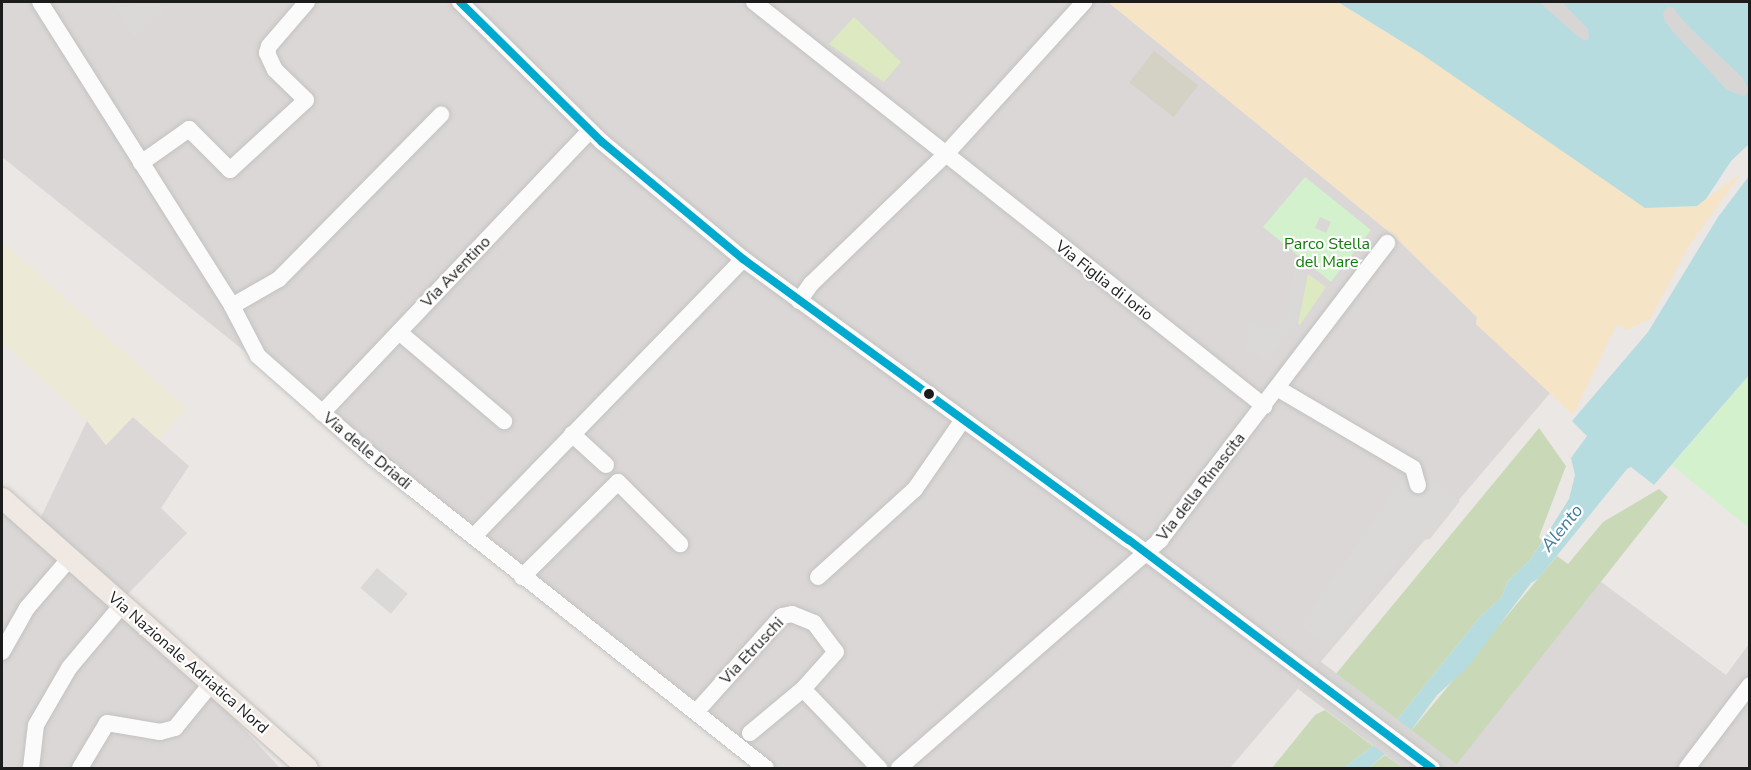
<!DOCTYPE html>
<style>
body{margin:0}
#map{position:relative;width:1751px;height:770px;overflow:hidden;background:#ebe7e4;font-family:"Nunito Sans",sans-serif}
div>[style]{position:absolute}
.residential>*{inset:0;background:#dad7d6}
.construction>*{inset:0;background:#d4d1c5;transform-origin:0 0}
.farmland>*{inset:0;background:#ece9d6}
.grass>*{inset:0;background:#dde9c1}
.forest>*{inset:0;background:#c9d9b8}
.sand>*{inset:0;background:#f6e4c6}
.park>*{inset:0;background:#d3f1cd}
.parking>*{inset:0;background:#dbd9d8;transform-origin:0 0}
.water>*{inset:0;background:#b6dcdf}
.pier>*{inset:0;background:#d7d6d5}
.roads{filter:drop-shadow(0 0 2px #c3c2c0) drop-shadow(0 0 2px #c3c2c0)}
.minor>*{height:16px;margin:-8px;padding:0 8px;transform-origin:8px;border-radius:8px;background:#fcfbfb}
.major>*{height:21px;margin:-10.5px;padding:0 10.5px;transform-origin:10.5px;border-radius:10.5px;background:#f0e9e3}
.bus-1>*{height:8px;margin:-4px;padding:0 4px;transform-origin:4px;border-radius:4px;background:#00a9ce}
.dots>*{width:16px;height:16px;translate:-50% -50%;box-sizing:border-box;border:3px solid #fff;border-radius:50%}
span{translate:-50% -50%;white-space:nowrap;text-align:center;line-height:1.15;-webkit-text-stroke:4.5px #fff;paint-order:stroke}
.park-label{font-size:16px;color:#117b09}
.street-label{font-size:16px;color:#1c1c1c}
.water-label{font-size:18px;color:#427d9d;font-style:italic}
.frame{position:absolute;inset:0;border:3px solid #1c1c1c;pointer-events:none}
</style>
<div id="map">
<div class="residential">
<div style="clip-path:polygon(2px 2px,1108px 2px,1393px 235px,1477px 317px,1476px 324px,1551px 392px,1230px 768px,766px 768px,2px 157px)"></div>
<div style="clip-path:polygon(133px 417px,189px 466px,161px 508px,187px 533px,123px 599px,280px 768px,2px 768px,2px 485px,40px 519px,87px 421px,106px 445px)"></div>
<div style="clip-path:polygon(1600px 581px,1726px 675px,1749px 644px,1749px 768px,1452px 768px)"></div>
</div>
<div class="construction">
<div style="left:1154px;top:51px;width:56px;height:40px;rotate:38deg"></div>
</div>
<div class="farmland">
<div style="clip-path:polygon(2px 241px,186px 408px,159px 440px,133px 417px,106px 445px,87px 421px,2px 343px)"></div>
</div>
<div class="grass">
<div style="clip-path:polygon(854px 17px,901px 62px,884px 82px,829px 44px)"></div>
<div style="clip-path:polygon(1308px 274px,1326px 287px,1300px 325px,1298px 323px)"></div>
</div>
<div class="forest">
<div style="clip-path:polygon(1539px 428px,1566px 466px,1539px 537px,1542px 541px,1531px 559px,1508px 581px,1501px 598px,1481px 616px,1396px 721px,1335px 675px)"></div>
<div style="clip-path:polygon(1659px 489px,1668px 497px,1456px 765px,1410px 732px,1557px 556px,1568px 564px,1603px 522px)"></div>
<div style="clip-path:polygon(1325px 710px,1373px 746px,1344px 768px,1272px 768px,1315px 715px)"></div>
<div style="clip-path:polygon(1385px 755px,1403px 768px,1369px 768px)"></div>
</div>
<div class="sand">
<div style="clip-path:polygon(1108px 2px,1338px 2px,1420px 53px,1697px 206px,1741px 173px,1689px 246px,1650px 319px,1627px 330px,1617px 324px,1573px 415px,1476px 324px,1477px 317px,1393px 235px)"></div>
</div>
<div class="park">
<div style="clip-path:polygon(evenodd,1305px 177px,1371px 230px,1331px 282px,1263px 227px,1305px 177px,1320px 217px,1331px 222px,1326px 233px,1315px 228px,1320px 217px)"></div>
<div style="clip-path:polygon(1749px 375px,1749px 528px,1672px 465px)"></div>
</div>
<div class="parking">
<div style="clip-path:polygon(159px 3px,163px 12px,133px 38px,116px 6px)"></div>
<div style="clip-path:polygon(1294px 266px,1306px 275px,1296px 322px,1265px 363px,1256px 351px,1247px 351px,1248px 323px,1274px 331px,1288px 318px)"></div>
<div style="clip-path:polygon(1427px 477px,1460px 501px,1430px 539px,1414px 541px,1329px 644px,1300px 627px,1403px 478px)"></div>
<div style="left:377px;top:568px;width:40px;height:26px;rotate:40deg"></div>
</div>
<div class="water">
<div style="clip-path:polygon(1338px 2px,1749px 2px,1749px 144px,1731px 161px,1706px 199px,1697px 206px,1645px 208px,1420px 53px)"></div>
<div style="clip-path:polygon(1749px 176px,1749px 375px,1654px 485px,1631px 467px,1627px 469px,1538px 579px,1531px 583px,1467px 668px,1437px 695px,1410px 732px,1369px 768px,1344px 768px,1373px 746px,1396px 721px,1481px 616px,1501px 598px,1508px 581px,1531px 559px,1569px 499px,1575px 475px,1571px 458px,1587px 436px,1572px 421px,1648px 332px,1718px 217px)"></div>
</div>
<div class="pier">
<div style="clip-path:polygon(1539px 2px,1562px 2px,1588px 29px,1589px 39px,1584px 41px,1575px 34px)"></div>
<div style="clip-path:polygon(1668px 7px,1673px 8px,1689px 27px,1743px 78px,1749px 91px,1744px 96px,1727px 90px,1675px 34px,1665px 21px,1663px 13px)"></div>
<div style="clip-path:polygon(1320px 661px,1462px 768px,1403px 768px,1298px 689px)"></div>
</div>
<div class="roads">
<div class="minor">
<div style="left:40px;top:2px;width:360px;rotate:57.7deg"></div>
<div style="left:232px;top:306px;width:56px;rotate:62.5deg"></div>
<div style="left:258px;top:356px;width:153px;rotate:41.3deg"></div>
<div style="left:373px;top:457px;width:501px;rotate:38.36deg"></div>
<div style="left:460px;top:2px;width:199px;rotate:44.6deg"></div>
<div style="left:602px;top:142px;width:183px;rotate:39.7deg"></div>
<div style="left:743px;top:259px;width:477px;rotate:36.1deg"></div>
<div style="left:1129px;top:540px;width:379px;rotate:37deg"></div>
<div style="left:754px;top:2px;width:651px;rotate:38.38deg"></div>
<div style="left:141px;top:163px;width:59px;rotate:-35.3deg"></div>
<div style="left:189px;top:129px;width:58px;rotate:45deg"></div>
<div style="left:230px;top:170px;width:103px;rotate:-42.6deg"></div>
<div style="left:306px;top:100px;width:43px;rotate:-135.9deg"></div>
<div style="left:275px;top:70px;width:19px;rotate:-115deg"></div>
<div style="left:267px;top:53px;width:7px;rotate:-74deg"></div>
<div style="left:269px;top:46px;width:58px;rotate:-49.2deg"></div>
<div style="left:799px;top:301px;width:21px;rotate:-55deg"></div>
<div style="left:811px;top:284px;width:186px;rotate:-43.9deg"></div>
<div style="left:945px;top:155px;width:207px;rotate:-47.7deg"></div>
<div style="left:232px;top:306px;width:54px;rotate:-29.9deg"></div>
<div style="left:279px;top:279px;width:231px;rotate:-45.4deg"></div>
<div style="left:399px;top:332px;width:138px;rotate:40.3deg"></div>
<div style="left:1277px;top:388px;width:158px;rotate:30.5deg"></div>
<div style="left:1413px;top:468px;width:18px;rotate:74deg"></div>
<div style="left:322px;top:413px;width:389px;rotate:-46.5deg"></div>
<div style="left:572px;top:434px;width:46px;rotate:42.4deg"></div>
<div style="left:474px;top:536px;width:386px;rotate:-45.8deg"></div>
<div style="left:522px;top:577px;width:135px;rotate:-44.7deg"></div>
<div style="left:618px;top:482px;width:88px;rotate:45deg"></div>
<div style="left:818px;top:577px;width:131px;rotate:-42.2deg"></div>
<div style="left:915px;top:489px;width:83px;rotate:-55.3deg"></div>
<div style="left:2px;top:652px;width:51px;rotate:-60.4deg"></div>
<div style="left:27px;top:608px;width:66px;rotate:-49.3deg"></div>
<div style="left:803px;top:689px;width:110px;rotate:46.1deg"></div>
<div style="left:697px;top:711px;width:127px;rotate:-48.2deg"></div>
<div style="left:782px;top:616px;width:10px;rotate:-11deg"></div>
<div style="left:792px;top:614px;width:24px;rotate:22deg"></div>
<div style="left:814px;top:623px;width:36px;rotate:53deg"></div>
<div style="left:836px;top:652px;width:50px;rotate:131.7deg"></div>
<div style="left:803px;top:689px;width:69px;rotate:140.3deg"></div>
<div style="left:31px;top:768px;width:43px;rotate:-83.4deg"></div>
<div style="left:36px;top:725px;width:66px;rotate:-59.9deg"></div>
<div style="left:69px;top:668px;width:82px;rotate:-49.9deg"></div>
<div style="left:80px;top:768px;width:52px;rotate:-59deg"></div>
<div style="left:107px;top:723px;width:54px;rotate:9.6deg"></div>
<div style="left:160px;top:732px;width:16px;rotate:-15deg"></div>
<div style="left:175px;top:728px;width:57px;rotate:-50.7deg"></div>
<div style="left:899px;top:768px;width:347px;rotate:-41.1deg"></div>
<div style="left:1160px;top:540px;width:374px;rotate:-52.6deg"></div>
<div style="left:1687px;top:768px;width:104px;rotate:-52.8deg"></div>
</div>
<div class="major">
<div style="left:2px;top:498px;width:407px;rotate:41.5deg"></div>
</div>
</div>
<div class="bus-1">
<div style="left:460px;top:2px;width:199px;rotate:44.6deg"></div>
<div style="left:602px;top:142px;width:183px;rotate:39.7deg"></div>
<div style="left:743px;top:259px;width:477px;rotate:36.1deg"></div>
<div style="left:1129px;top:540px;width:379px;rotate:37deg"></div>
</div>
<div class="dots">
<div style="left:929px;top:394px;background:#1c1c1c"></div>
</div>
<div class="park-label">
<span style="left:1327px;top:253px">Parco Stella<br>del Mare</span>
</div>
<div class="street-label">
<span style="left:456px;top:272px;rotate:-46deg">Via Aventino</span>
<span style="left:1104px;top:281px;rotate:38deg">Via Figlia di Iorio</span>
<span style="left:367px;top:451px;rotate:40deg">Via delle Driadi</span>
<span style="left:1201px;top:487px;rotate:-52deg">Via della Rinascita</span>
<span style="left:752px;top:651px;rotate:-47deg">Via Etruschi</span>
<span style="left:188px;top:663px;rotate:41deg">Via Nazionale Adriatica Nord</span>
</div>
<div class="water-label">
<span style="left:1562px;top:528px;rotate:-51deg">Alento</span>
</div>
<div class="frame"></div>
</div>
